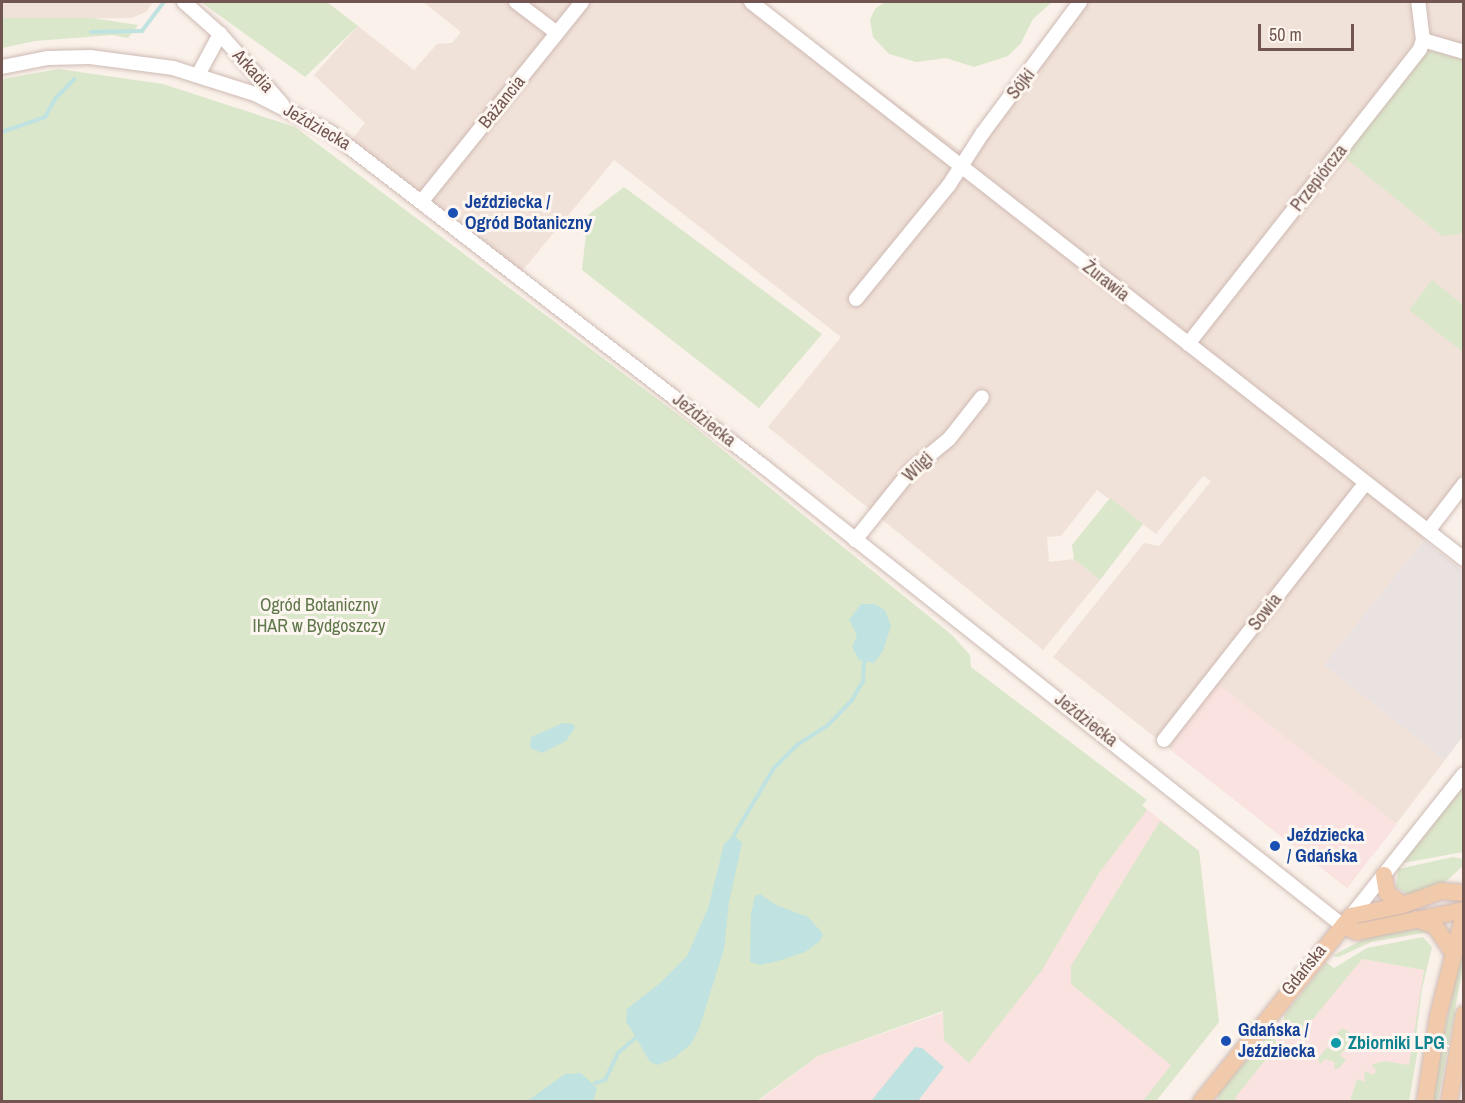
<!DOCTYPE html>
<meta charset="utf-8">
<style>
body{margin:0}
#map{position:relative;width:1465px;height:1103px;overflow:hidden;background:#faf1ea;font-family:"Archivo Narrow",sans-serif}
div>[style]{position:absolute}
.residential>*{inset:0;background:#f1e2d9}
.commercial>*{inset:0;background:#f9e2df}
.industrial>*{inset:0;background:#eae2e0}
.green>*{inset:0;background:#dbe7ca}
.water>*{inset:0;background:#c0e2e0}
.stream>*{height:4px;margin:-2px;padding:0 2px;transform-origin:2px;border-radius:2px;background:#c0e2e0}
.roads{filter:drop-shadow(0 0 2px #cebab4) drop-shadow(0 0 2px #cebab4)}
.minor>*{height:14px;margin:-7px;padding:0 7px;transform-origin:7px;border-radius:7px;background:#fff}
.major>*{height:16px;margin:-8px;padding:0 8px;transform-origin:8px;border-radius:8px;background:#f1c9ab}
.dots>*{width:16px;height:16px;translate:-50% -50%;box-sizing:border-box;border:3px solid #fdf6f0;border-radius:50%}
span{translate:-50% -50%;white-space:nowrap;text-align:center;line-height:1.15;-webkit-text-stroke:6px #fdf6f0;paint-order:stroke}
.street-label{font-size:18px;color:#725550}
.transit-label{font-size:18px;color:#164399;font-weight:700}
.left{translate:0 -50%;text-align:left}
.park-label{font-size:18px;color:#5f774a}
.culture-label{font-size:18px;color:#0d838f;font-weight:700}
.frame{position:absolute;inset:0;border:3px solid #725550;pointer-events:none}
.scale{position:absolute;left:1258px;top:24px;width:96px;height:27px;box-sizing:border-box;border:3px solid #725550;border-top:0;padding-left:8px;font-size:18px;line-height:21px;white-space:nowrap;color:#725550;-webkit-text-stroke:4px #fdf6f0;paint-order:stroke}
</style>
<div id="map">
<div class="residential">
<div style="clip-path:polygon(2px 2px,153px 2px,146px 12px,131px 18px,2px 19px)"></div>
<div style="clip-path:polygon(423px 2px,759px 2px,961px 151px,1071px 2px,1463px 2px,1463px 473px,1428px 519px,1424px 540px,1324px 665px,1445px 760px,1347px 888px,1053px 657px,1144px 543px,1159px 546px,1211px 481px,1203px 476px,1156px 534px,1097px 490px,1061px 536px,1047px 537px,1049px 562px,1074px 559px,1100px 580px,1043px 650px,768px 427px,841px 337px,614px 160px,518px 276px,348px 144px,365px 123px,314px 75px,358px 26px,414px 70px,437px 44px,452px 43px,461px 32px)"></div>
</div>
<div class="commercial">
<div style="clip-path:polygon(1218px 684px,1397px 824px,1347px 888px,1172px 751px,1179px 732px)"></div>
<div style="clip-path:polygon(1142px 805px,1199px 851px,1219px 1022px,1156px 1101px,757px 1102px,818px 1056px,979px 1000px)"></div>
<div style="clip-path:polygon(1362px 959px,1424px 970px,1406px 1101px,1213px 1102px,1282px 1022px)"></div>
</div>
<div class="industrial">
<div style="clip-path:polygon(1424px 540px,1463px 571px,1463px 736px,1445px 760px,1324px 665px)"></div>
</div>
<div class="green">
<div style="clip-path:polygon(201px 2px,327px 2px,358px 26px,305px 77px)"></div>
<div style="clip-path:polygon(885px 2px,1052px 2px,1033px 19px,1021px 43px,1008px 56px,974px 67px,946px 58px,916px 62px,889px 54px,873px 37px,870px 20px,875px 9px)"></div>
<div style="clip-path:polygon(2px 18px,92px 18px,138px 25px,128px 38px,113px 35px,35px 41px,2px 48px)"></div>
<div style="clip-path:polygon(1429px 49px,1463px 61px,1464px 231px,1460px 234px,1442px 236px,1344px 157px)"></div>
<div style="clip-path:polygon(59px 69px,163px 84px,295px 127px,692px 425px,952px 635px,970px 655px,971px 667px,1147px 800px,1142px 805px,1147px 810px,1099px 873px,1042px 970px,969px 1063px,944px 1040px,943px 1011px,818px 1056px,757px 1101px,2px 1101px,2px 79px)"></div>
<div style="clip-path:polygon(624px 187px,822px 334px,759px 408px,582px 270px,588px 215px)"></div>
<div style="clip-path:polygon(1432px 280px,1463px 305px,1463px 352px,1409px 310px)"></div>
<div style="clip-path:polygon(1110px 498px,1143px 524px,1100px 580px,1074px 559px,1072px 545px)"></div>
<div style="clip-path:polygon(1463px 785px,1463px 852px,1403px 863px,1402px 862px)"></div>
<div style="clip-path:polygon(1160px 821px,1199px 851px,1219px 1022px,1156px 1101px,1143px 1101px,1171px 1065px,1071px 984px,1071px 966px)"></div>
<div style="clip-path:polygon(1453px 857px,1463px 859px,1463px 866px,1443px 884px,1410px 896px,1396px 887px,1398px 869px)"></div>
<div style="clip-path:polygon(1419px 928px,1429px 932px,1371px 942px,1339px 957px,1332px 956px,1367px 937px)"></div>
<div style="clip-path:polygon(1423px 937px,1432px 947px,1422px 989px,1416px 1036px,1420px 1037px,1409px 1101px,1350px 1101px,1357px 1079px,1365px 1082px,1364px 1071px,1374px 1075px,1376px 1070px,1371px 1065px,1384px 1061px,1409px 1065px,1424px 970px,1362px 959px,1299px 1036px,1290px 1036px,1283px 1031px,1284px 1015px,1326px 962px,1334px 968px,1367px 948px)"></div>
<div style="clip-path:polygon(1463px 939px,1463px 967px,1438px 1101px,1431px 1102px)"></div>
<div style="clip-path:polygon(1342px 1028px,1355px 1036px,1340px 1055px,1346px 1060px,1339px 1068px,1334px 1069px,1335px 1062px,1325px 1059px,1320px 1064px,1318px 1059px,1327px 1047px,1335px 1052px,1344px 1040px,1337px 1034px)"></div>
<div style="clip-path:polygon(1269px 1034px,1278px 1043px,1276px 1054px,1269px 1055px,1235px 1098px,1238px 1101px,1217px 1101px,1219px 1092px)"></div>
</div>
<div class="water">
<div style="clip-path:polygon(861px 604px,874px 604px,885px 610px,891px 626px,883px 651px,874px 663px,859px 660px,852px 647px,857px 635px,849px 620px)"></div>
<div style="clip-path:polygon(563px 723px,573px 724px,575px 728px,566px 741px,542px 753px,530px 748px,531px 737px)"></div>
<div style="clip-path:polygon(734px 835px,742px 843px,729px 902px,724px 949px,699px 1029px,691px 1044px,674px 1058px,658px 1065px,650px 1062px,626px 1021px,627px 1009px,660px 983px,687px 956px,708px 908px,724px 844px)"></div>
<div style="clip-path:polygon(760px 894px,776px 905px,808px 917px,823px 934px,820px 941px,805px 952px,781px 960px,761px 965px,750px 962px,751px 914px,755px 896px)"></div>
<div style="clip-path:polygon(915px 1047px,922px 1048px,944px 1067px,918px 1101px,871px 1101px)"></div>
<div style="clip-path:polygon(581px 1073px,597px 1088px,593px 1101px,527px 1101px,565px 1074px)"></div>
</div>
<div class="stream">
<div style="left:91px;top:32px;width:51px;rotate:-1.1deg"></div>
<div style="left:142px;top:31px;width:36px;rotate:-53deg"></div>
<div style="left:2px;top:132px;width:46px;rotate:-19.2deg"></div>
<div style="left:45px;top:117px;width:21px;rotate:-61deg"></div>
<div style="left:55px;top:99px;width:28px;rotate:-46deg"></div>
<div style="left:734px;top:835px;width:78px;rotate:-59.2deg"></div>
<div style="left:774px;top:768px;width:33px;rotate:-45deg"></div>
<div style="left:797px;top:745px;width:38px;rotate:-33deg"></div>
<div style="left:829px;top:724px;width:33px;rotate:-46deg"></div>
<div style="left:852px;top:700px;width:22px;rotate:-60deg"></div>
<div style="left:863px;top:681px;width:20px;rotate:-87deg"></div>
<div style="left:595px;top:1083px;width:10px;rotate:-17deg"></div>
<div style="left:605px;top:1080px;width:30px;rotate:-64deg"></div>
<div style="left:618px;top:1053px;width:23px;rotate:-41deg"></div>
</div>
<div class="roads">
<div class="minor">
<div style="left:184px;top:2px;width:48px;rotate:41.6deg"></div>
<div style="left:220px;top:34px;width:94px;rotate:48.5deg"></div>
<div style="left:516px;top:2px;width:51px;rotate:37.1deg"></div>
<div style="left:751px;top:2px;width:905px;rotate:38deg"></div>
<div style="left:1423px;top:40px;width:43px;rotate:16.3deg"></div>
<div style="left:2px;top:67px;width:47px;rotate:-11.1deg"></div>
<div style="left:48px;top:58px;width:42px;rotate:-1.4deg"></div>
<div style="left:90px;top:57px;width:84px;rotate:7.5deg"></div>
<div style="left:173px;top:68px;width:86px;rotate:17.6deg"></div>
<div style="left:255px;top:94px;width:84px;rotate:26.9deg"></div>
<div style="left:330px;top:132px;width:547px;rotate:37.65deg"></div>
<div style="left:763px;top:466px;width:740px;rotate:38.42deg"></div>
<div style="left:198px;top:75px;width:47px;rotate:-61.8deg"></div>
<div style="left:422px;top:201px;width:255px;rotate:-51.2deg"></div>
<div style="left:856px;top:299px;width:147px;rotate:-50.8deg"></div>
<div style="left:949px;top:185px;width:61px;rotate:-57.1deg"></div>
<div style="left:982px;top:134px;width:164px;rotate:-53.4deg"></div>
<div style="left:1188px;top:344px;width:375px;rotate:-51.8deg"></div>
<div style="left:1420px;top:49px;width:9px;rotate:-72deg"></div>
<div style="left:1423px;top:40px;width:38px;rotate:-97deg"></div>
<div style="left:1428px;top:531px;width:59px;rotate:-52.5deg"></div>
<div style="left:855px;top:540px;width:90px;rotate:-51.3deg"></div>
<div style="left:911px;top:470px;width:49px;rotate:-39.2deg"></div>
<div style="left:949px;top:439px;width:53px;rotate:-51.8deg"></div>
<div style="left:1164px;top:740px;width:325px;rotate:-51.9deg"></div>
<div style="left:1351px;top:916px;width:181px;rotate:-51.5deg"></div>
</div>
<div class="major">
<div style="left:1384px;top:875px;width:18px;rotate:81deg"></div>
<div style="left:1387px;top:893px;width:20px;rotate:37deg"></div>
<div style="left:1416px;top:919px;width:20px;rotate:20deg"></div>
<div style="left:1435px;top:926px;width:32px;rotate:56deg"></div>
<div style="left:1343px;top:926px;width:15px;rotate:23deg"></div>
<div style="left:1357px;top:932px;width:109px;rotate:-11.6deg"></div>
<div style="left:1201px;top:1102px;width:239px;rotate:-51.1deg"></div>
<div style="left:1351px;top:916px;width:53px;rotate:-11.9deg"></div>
<div style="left:1403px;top:905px;width:40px;rotate:-20.2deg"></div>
<div style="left:1441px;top:891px;width:23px;rotate:5deg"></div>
<div style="left:1425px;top:1102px;width:87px;rotate:-81.4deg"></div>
<div style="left:1438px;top:1016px;width:105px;rotate:-75.7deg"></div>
<div style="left:1449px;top:1102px;width:89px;rotate:-80.3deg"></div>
</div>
</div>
<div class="dots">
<div style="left:453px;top:213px;background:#1a4fb4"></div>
<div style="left:1275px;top:846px;background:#1a4fb4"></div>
<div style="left:1226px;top:1041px;background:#1a4fb4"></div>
<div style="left:1336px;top:1043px;background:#0f9aa8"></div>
</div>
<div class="street-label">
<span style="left:253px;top:71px;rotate:48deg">Arkadia</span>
<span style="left:1021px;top:84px;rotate:-52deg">Sójki</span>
<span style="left:502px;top:102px;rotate:-51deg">Bażancia</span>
<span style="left:317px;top:127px;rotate:30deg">Jeździecka</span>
<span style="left:1319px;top:178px;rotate:-52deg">Przepiórcza</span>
<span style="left:1106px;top:281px;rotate:38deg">Żurawia</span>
<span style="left:704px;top:420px;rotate:38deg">Jeździecka</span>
<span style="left:918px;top:467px;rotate:-44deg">Wilgi</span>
<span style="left:1265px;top:612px;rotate:-52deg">Sowia</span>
<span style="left:1086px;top:720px;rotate:38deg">Jeździecka</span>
<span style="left:1304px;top:970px;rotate:-51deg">Gdańska</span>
</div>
<div class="transit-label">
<span class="left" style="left:465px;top:213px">Jeździecka /<br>Ogród Botaniczny</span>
<span class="left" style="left:1287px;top:846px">Jeździecka<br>/ Gdańska</span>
<span class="left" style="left:1238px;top:1041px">Gdańska /<br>Jeździecka</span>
</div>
<div class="park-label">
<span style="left:319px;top:616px">Ogród Botaniczny<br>IHAR w Bydgoszczy</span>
</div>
<div class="culture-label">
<span class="left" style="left:1348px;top:1043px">Zbiorniki LPG</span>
</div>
<div class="frame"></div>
<div class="scale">50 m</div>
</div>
